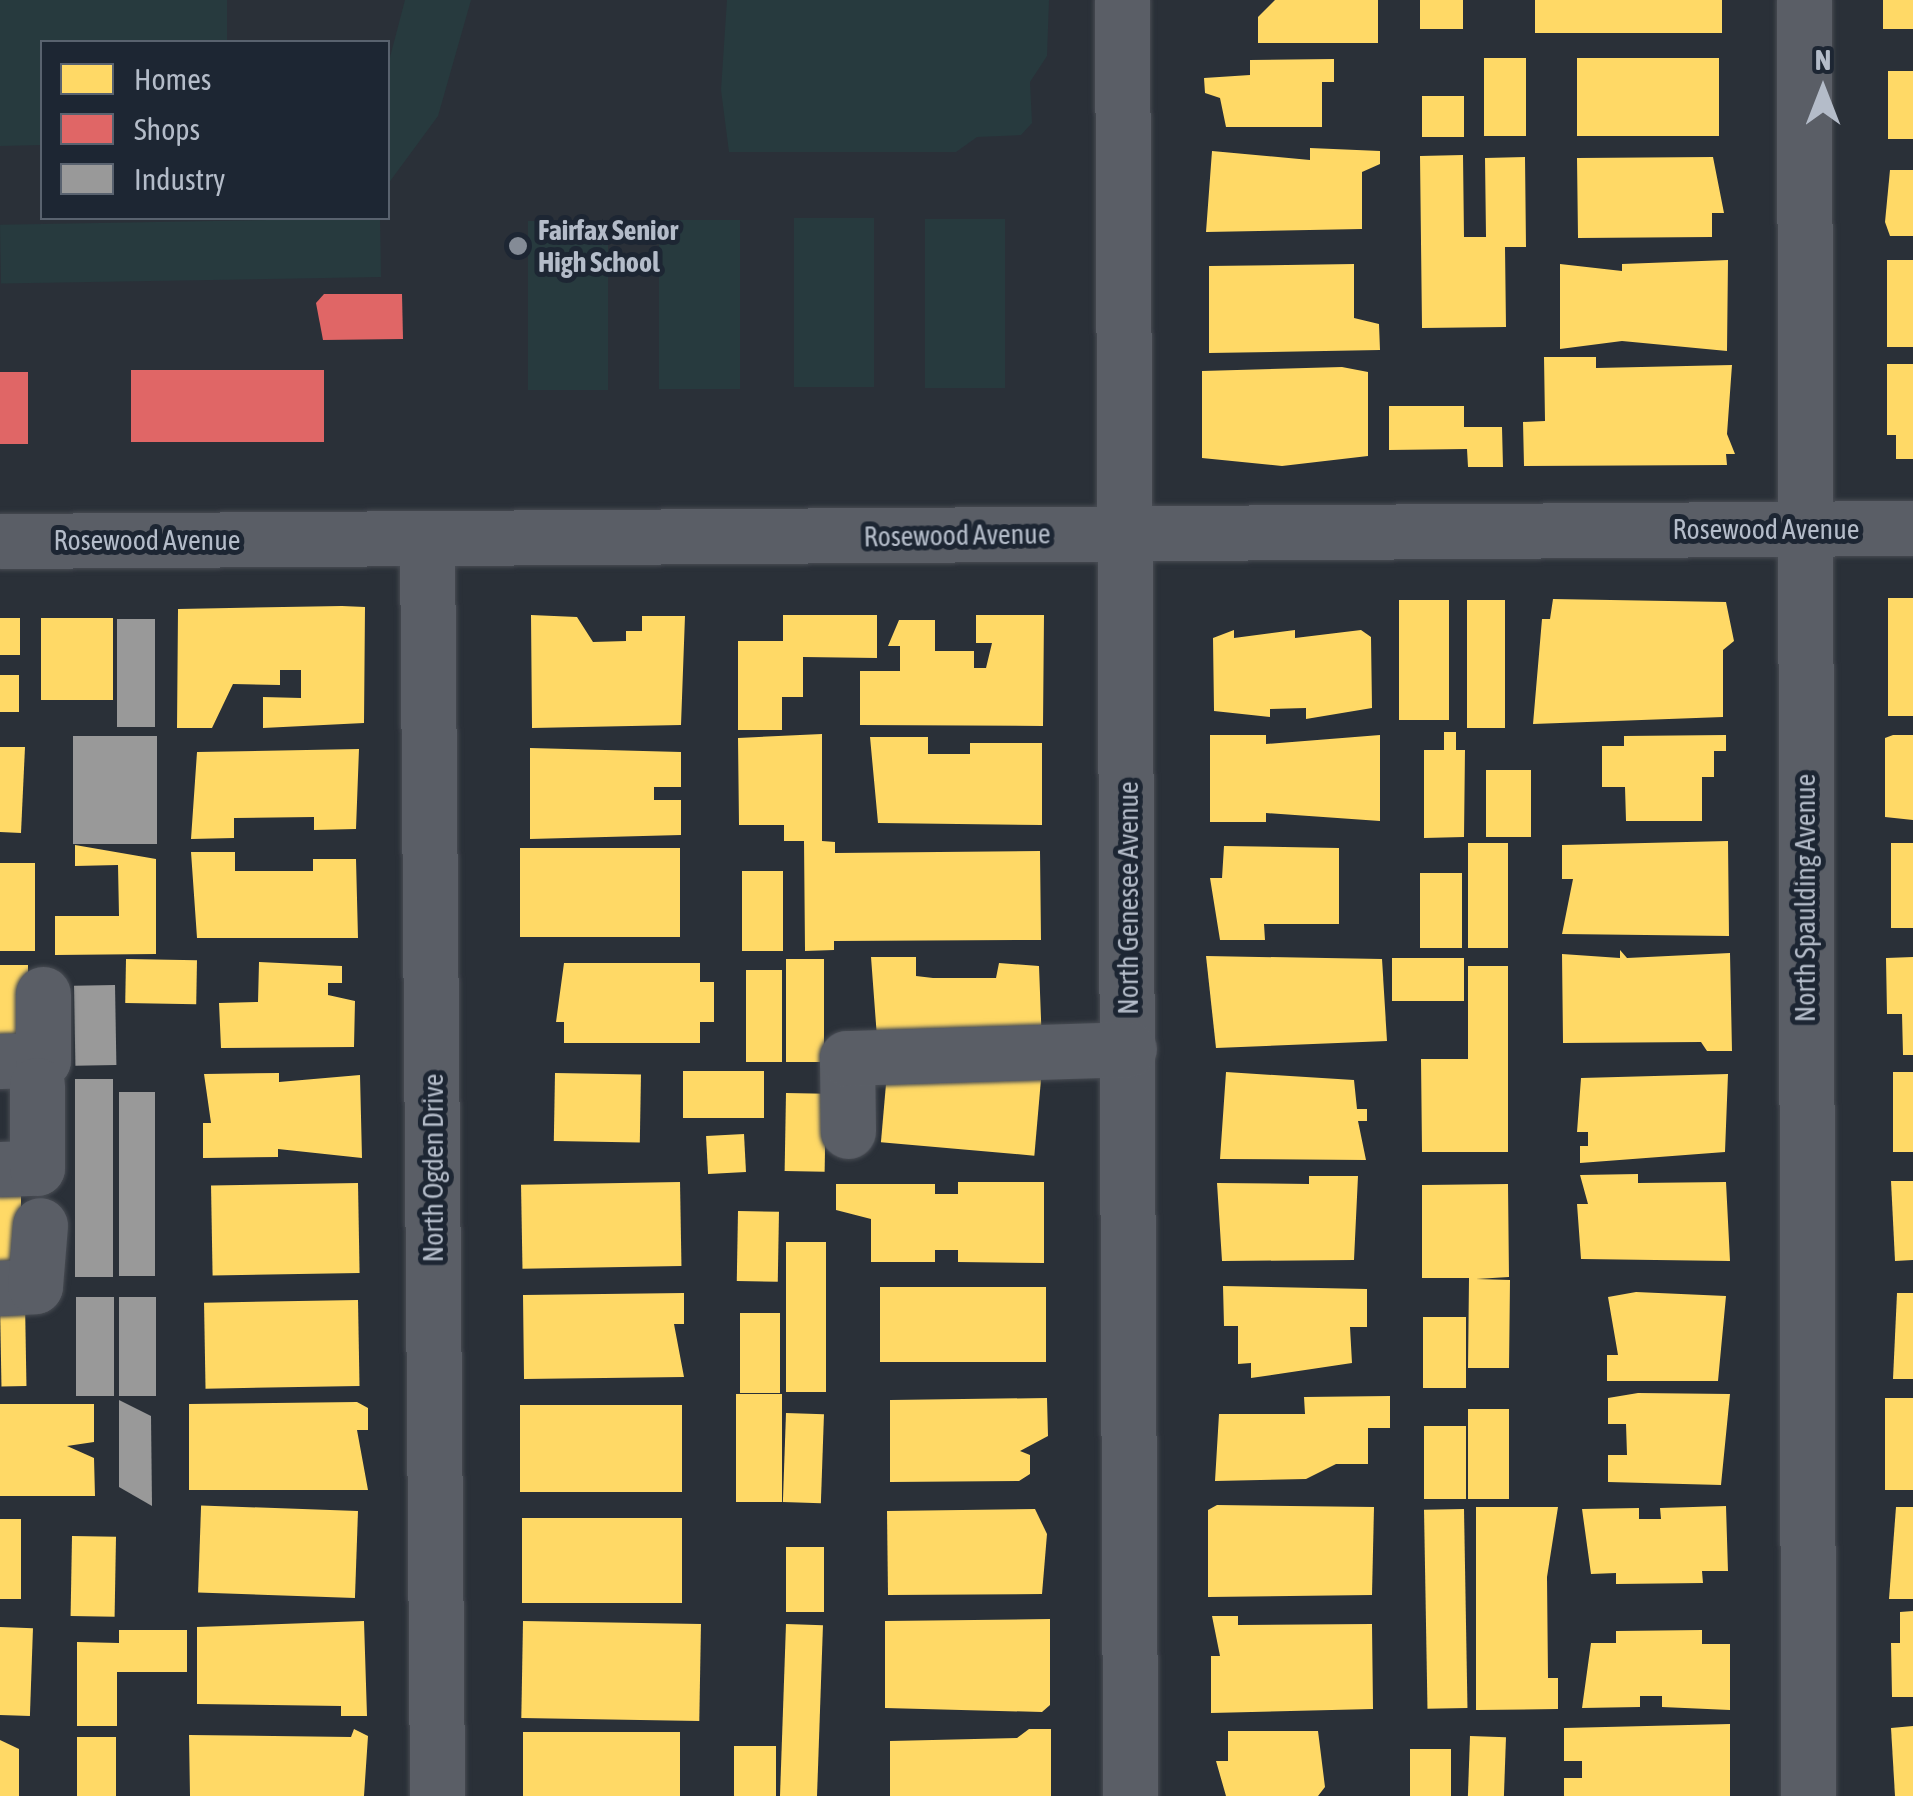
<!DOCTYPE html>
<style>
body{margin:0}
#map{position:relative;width:1913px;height:1796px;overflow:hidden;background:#2a3038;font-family:"Asap Condensed",sans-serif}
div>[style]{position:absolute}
.green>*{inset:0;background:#273a3e;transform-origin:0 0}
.homes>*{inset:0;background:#ffd966;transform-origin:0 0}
.shops>*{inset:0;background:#e06666;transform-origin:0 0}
.industry>*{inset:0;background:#999;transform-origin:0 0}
.roads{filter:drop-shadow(0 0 2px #484c53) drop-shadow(0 0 2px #484c53)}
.minor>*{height:55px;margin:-27.5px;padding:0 27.5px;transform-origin:27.5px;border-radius:27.5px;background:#5a5e66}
.dots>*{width:28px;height:28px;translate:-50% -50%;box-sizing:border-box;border:5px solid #1d2633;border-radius:50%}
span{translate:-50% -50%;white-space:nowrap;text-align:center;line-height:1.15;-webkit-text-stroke:10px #1d2633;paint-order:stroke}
.poi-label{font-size:28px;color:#b4bcc9;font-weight:700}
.left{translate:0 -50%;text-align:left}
.street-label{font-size:28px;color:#b4bcc9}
.legend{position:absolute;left:40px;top:40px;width:350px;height:180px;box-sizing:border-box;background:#1d2633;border:2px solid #59626f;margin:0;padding:12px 18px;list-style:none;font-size:30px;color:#b4bcc9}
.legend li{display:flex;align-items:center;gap:20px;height:50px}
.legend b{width:50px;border:2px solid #59626f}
.north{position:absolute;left:1773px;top:40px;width:100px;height:100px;-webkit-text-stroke:8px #1d2633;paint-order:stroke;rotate:0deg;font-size:28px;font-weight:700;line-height:40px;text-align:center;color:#b4bcc9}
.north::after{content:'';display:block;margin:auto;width:35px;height:45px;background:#b4bcc9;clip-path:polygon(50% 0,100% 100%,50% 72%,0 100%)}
</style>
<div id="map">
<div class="green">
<div style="clip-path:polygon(0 0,227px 0,227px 42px,42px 42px,42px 145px,0 146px)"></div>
<div style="clip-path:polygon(405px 0,471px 0,438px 116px,388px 184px,388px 65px)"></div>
<div style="clip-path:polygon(727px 0,1049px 0,1047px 56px,1030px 82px,1032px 123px,1021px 135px,977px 137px,956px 152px,729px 152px,721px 90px)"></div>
<div style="left:380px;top:218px;width:59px;height:380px;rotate:89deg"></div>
<div style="left:794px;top:218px;width:80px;height:169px"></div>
<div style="left:925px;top:219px;width:80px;height:169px"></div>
<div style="left:659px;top:220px;width:81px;height:169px"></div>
<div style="left:528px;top:221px;width:80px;height:169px"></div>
</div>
<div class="homes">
<div style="clip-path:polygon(1275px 0,1378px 0,1378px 43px,1258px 43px,1258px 17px)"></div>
<div style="left:1420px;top:0;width:43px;height:29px"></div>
<div style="left:1535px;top:0;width:187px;height:33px"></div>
<div style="left:1883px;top:0;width:30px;height:29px"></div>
<div style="left:1484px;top:58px;width:42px;height:78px"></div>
<div style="left:1577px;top:58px;width:142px;height:78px"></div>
<div style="clip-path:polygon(1334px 59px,1334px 82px,1322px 82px,1322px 127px,1226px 127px,1220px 98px,1205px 93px,1204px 78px,1250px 75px,1250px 60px)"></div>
<div style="left:1888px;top:71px;width:25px;height:68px"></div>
<div style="left:1464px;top:96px;width:41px;height:42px;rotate:90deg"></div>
<div style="clip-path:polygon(1310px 148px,1380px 151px,1380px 164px,1362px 172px,1362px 229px,1206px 232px,1212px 151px,1310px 160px)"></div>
<div style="clip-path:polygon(1463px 155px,1464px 237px,1486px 237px,1485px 158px,1525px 157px,1526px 247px,1505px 247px,1506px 327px,1422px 328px,1420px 156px)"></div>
<div style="clip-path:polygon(1713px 157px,1724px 213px,1712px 213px,1712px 237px,1578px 238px,1577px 158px)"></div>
<div style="clip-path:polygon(1890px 170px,1913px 170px,1913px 236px,1890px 236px,1885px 222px)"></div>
<div style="clip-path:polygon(1728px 260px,1727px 351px,1622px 341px,1560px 349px,1560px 264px,1622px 271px,1622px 264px)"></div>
<div style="left:1887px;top:260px;width:26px;height:87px"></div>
<div style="clip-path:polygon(1354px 264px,1354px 318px,1379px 324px,1380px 350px,1209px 353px,1209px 266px)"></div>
<div style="clip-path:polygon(1544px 357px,1596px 357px,1596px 368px,1732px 365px,1727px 434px,1735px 454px,1726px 454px,1727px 465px,1524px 466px,1523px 422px,1545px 421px)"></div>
<div style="clip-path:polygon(1887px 364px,1913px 364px,1913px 459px,1896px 459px,1896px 435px,1887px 435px)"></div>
<div style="clip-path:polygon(1342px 367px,1368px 372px,1368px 456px,1282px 466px,1202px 458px,1202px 371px)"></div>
<div style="clip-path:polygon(1389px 406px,1464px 406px,1464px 427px,1502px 427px,1503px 467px,1468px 467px,1467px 449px,1389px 450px)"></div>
<div style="left:1888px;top:598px;width:25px;height:118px"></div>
<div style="clip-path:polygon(1553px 599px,1726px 602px,1734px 641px,1723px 650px,1723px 717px,1533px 724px,1542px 619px,1550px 619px)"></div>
<div style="left:1399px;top:600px;width:50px;height:120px"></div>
<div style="left:1467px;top:600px;width:38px;height:128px"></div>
<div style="clip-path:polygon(342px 606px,365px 607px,364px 723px,263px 728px,263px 697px,301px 698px,301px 670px,280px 670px,280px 685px,233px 684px,212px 728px,177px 728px,178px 609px)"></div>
<div style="clip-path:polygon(531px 615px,577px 617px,593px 642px,626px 641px,626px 631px,642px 631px,642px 616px,685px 616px,681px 725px,532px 728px)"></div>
<div style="clip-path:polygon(783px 615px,877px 615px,877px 658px,803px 657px,803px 697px,782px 697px,782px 730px,738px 730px,738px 641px,783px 641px)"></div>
<div style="clip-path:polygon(976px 615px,1044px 615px,1043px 726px,860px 725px,860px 671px,900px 671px,900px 646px,888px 646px,899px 620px,935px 620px,935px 651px,974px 651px,974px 668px,986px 668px,992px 643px,976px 643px)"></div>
<div style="left:0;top:618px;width:20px;height:37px"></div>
<div style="left:41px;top:618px;width:72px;height:82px"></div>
<div style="clip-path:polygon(1234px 630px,1234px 638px,1295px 630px,1295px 638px,1361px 630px,1371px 637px,1372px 708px,1306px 719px,1306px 708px,1270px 709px,1270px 717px,1214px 711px,1213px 638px)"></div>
<div style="left:0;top:675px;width:19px;height:37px"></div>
<div style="clip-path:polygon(1444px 732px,1456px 732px,1456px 750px,1465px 750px,1464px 837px,1424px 838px,1424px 750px,1444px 750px)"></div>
<div style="clip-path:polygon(822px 734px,822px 841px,835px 842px,835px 853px,1040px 851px,1041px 940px,834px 941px,834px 950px,805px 951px,804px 841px,784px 841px,784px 825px,739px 825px,738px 738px)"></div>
<div style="clip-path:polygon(1210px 735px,1266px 735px,1266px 744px,1380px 735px,1380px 821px,1266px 813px,1266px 822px,1210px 822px)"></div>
<div style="clip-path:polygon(1726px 735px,1726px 751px,1714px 751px,1714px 777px,1702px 777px,1702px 821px,1626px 821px,1625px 787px,1602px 787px,1602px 746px,1624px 746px,1624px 736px)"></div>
<div style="clip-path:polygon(1893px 735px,1913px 735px,1913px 820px,1885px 817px,1885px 738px)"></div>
<div style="clip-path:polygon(870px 737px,928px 737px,928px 754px,970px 754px,970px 743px,1042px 743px,1042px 825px,878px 823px)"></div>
<div style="clip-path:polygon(0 747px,25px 747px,21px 833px,0 832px)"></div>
<div style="clip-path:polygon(530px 748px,681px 752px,681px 787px,654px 787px,654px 800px,681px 800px,681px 835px,530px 839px)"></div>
<div style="clip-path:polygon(359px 749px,356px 829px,314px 830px,314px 817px,234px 818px,234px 838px,191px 839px,197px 752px)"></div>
<div style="left:1531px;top:770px;width:67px;height:45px;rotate:90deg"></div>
<div style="clip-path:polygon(1728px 841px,1729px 936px,1562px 934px,1573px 879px,1562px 879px,1562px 845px)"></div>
<div style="left:1468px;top:843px;width:40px;height:105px"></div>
<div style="left:1891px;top:843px;width:22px;height:85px"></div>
<div style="clip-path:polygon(75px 845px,156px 859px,156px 954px,55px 955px,55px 916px,119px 916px,118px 865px,75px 866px)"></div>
<div style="clip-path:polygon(1224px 846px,1339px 848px,1339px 924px,1264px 924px,1265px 940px,1220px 940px,1210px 878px,1222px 878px)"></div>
<div style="left:520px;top:848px;width:160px;height:89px"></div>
<div style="clip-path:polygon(191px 852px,235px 852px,235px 871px,313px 871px,313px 859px,356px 859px,358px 938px,197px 938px)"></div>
<div style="left:0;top:863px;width:35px;height:88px"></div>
<div style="left:783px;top:871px;width:80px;height:41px;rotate:90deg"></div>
<div style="left:1420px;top:873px;width:42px;height:75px"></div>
<div style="clip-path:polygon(1620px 950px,1627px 958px,1730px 953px,1732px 1051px,1707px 1051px,1701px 1042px,1563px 1043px,1562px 954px,1620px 958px)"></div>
<div style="clip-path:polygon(1206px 956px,1382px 959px,1387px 1041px,1216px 1048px)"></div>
<div style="clip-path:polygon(871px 957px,916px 957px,916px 976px,933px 978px,996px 978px,999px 963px,1039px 966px,1042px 1045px,878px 1051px)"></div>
<div style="clip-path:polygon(1913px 957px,1913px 1055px,1903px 1055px,1902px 1014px,1887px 1014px,1886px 958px)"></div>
<div style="left:1392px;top:958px;width:72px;height:43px"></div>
<div style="left:126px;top:959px;width:71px;height:44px;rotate:1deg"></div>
<div style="left:786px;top:959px;width:38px;height:103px"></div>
<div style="clip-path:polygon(259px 962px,342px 966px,342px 983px,328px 983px,328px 995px,355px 1001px,354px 1047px,221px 1048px,219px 1003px,258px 1002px)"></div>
<div style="clip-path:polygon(564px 963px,700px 963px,700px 982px,714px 982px,714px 1022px,700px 1022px,700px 1043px,564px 1043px,564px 1022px,556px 1022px)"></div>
<div style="left:0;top:965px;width:28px;height:86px"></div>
<div style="clip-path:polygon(1468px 966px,1508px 966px,1508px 1152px,1422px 1152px,1421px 1059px,1468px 1059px)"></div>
<div style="left:746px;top:970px;width:36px;height:92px"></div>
<div style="left:1042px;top:1068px;width:88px;height:154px;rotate:95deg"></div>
<div style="left:683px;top:1071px;width:81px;height:47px"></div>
<div style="clip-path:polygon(1226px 1072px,1354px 1080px,1357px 1109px,1367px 1109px,1367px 1121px,1358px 1121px,1366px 1160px,1220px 1159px)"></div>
<div style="left:1893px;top:1072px;width:20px;height:80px"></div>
<div style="clip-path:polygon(279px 1073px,279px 1082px,360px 1075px,362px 1158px,278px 1149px,278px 1157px,203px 1158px,203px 1123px,211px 1123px,204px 1074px)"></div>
<div style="left:555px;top:1073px;width:86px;height:68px;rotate:1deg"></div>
<div style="clip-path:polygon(1728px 1074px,1725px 1152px,1580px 1163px,1580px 1146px,1588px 1146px,1588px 1132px,1577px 1132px,1581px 1078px)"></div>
<div style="left:786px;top:1093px;width:40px;height:78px;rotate:1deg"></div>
<div style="left:744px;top:1134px;width:38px;height:38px;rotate:87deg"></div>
<div style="clip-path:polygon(1638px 1174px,1638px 1183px,1726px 1182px,1730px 1261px,1581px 1259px,1577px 1204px,1588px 1204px,1580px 1175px)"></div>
<div style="clip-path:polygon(1309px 1176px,1358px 1176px,1354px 1260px,1222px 1261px,1217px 1183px,1309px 1184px)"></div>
<div style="clip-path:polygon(1891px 1181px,1913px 1181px,1913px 1260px,1895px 1261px)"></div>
<div style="left:680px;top:1182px;width:84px;height:159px;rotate:89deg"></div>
<div style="clip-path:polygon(958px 1182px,1044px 1182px,1044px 1263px,958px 1262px,958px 1250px,935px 1250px,935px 1262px,871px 1262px,871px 1219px,836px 1210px,836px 1184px,935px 1184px,935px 1194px,958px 1194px)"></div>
<div style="left:358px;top:1183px;width:90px;height:147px;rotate:89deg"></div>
<div style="clip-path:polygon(1508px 1184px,1509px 1277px,1476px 1279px,1510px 1280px,1509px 1368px,1468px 1368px,1469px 1278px,1422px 1278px,1422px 1185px)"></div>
<div style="left:0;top:1188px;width:21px;height:90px"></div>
<div style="left:738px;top:1211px;width:41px;height:70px;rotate:1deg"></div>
<div style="left:786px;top:1242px;width:40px;height:150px"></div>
<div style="clip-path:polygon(1223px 1286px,1367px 1289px,1367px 1327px,1350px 1327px,1352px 1363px,1251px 1378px,1251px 1363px,1238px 1364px,1238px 1326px,1224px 1326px)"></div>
<div style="left:1046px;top:1287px;width:75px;height:166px;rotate:90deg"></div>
<div style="clip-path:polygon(1636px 1292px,1726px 1296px,1718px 1381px,1607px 1381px,1607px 1355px,1618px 1355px,1608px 1297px)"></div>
<div style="clip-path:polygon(684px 1293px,684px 1324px,674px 1324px,684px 1377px,524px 1379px,523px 1295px)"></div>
<div style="clip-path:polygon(1897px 1293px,1913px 1293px,1913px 1379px,1893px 1379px)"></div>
<div style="left:358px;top:1300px;width:86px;height:154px;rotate:89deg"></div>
<div style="left:25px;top:1302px;width:84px;height:25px;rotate:89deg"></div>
<div style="left:740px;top:1313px;width:40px;height:80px"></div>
<div style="left:1423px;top:1317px;width:43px;height:71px"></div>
<div style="clip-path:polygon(1638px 1393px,1730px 1394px,1721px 1485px,1608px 1482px,1608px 1455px,1627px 1455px,1626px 1424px,1608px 1424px,1608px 1398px)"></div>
<div style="left:782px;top:1394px;width:108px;height:46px;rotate:90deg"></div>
<div style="clip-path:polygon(1390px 1396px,1390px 1428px,1368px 1428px,1368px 1464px,1336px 1464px,1306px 1479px,1215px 1481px,1219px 1414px,1305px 1414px,1304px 1397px)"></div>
<div style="clip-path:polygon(1047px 1398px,1048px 1436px,1020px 1451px,1030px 1455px,1030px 1474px,1019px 1481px,890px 1482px,890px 1400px)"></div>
<div style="left:1885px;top:1398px;width:28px;height:92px"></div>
<div style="clip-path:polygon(357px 1402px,368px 1408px,368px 1430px,357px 1430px,368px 1490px,189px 1490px,189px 1404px)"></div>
<div style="clip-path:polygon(0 1404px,94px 1404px,94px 1442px,67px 1446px,94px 1458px,95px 1496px,0 1496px)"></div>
<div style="left:682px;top:1405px;width:87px;height:162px;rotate:90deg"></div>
<div style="left:1468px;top:1409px;width:41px;height:90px"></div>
<div style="left:786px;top:1413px;width:38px;height:89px;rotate:2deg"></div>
<div style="left:1424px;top:1426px;width:42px;height:73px"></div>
<div style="clip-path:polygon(1217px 1505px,1374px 1507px,1372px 1595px,1208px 1597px,1208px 1510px)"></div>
<div style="clip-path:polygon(1726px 1506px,1728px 1571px,1702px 1571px,1703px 1583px,1616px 1584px,1616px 1573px,1591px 1574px,1582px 1509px,1639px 1508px,1639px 1519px,1661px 1519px,1660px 1508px)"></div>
<div style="clip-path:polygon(1476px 1507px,1558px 1507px,1547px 1577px,1548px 1678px,1558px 1678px,1558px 1709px,1476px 1710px)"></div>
<div style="clip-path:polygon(1896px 1507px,1913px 1507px,1913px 1599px,1889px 1599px)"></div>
<div style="clip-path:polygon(1035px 1509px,1047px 1534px,1042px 1594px,888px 1595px,887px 1511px)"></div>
<div style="left:1464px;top:1509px;width:199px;height:40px;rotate:89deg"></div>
<div style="left:358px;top:1511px;width:87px;height:157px;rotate:92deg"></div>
<div style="left:522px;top:1518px;width:160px;height:85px"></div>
<div style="left:0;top:1519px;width:21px;height:80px"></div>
<div style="left:72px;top:1536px;width:44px;height:80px;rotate:1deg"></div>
<div style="left:786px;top:1547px;width:38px;height:65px"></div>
<div style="clip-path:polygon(1913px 1611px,1913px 1697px,1892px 1697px,1891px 1643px,1900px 1643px,1900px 1612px)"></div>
<div style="clip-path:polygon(1212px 1616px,1238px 1616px,1238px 1625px,1372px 1624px,1373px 1709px,1211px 1713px,1211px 1656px,1220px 1656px)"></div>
<div style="clip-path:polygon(1050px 1619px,1050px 1705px,1042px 1712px,885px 1708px,885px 1621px)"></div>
<div style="clip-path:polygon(364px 1621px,367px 1716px,341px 1716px,341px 1706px,197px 1704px,197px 1627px)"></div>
<div style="left:523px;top:1621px;width:178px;height:97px;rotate:1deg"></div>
<div style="left:786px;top:1624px;width:37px;height:172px;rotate:2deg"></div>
<div style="left:0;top:1627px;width:33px;height:88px;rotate:2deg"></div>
<div style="clip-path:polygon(119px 1630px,187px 1630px,187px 1672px,117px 1672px,117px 1726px,77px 1726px,77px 1642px,119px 1643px)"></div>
<div style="clip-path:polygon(1702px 1630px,1702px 1644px,1730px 1644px,1730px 1710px,1662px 1707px,1662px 1696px,1640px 1696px,1640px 1707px,1582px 1708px,1591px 1643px,1616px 1643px,1616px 1631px)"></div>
<div style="clip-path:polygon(1730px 1724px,1730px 1796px,1564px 1796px,1564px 1778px,1582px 1778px,1582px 1761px,1564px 1761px,1564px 1728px)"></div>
<div style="clip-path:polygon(1913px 1726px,1913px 1796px,1895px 1796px,1891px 1728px)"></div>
<div style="clip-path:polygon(354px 1729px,368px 1736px,364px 1796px,190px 1796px,189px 1735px,351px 1737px)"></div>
<div style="clip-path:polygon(1029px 1729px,1051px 1729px,1051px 1796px,890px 1796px,890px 1741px,1017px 1738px)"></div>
<div style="clip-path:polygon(1228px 1731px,1318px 1731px,1325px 1787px,1318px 1796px,1226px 1796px,1216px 1761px,1228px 1761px)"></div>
<div style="left:523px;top:1732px;width:157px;height:64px"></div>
<div style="left:1470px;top:1736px;width:36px;height:60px;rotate:2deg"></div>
<div style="left:77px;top:1737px;width:39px;height:59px"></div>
<div style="clip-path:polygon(0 1740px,19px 1749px,19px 1796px,0 1796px)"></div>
<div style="left:734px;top:1746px;width:42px;height:50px"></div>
<div style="left:1410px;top:1749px;width:41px;height:47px"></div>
</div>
<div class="shops">
<div style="clip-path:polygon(324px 294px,402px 294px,403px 339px,323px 340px,316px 303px)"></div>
<div style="left:131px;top:370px;width:193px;height:72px"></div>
<div style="left:0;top:372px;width:28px;height:72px"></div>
</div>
<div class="industry">
<div style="left:117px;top:619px;width:38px;height:108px"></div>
<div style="left:157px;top:736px;width:108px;height:84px;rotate:90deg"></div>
<div style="left:115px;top:985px;width:80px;height:41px;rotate:89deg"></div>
<div style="left:75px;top:1079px;width:38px;height:198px"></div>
<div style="left:119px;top:1092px;width:36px;height:184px"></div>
<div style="left:76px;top:1297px;width:38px;height:99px"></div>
<div style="left:119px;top:1297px;width:37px;height:99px"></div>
<div style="clip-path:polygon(119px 1400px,151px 1416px,152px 1506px,119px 1487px)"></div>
</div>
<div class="roads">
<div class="minor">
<div style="left:1122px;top:0;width:1796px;rotate:89.74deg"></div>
<div style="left:1804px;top:0;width:1796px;rotate:89.87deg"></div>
<div style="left:427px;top:540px;width:1256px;rotate:89.54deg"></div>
<div style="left:0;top:541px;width:1913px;rotate:-0.39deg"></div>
<div style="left:0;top:1061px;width:43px;rotate:-1.3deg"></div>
<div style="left:43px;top:1060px;width:66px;rotate:-90deg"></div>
<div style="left:848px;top:1131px;width:73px;rotate:-90.8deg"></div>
<div style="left:847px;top:1058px;width:282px;rotate:-1.8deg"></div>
<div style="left:0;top:1169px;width:37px;rotate:-2deg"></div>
<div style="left:37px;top:1168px;width:83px;rotate:-90deg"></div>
<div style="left:0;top:1288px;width:35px;rotate:-3deg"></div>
<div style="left:35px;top:1286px;width:61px;rotate:-85.3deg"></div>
</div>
</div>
<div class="dots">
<div style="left:518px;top:246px;background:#848b96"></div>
</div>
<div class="poi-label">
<span class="left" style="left:538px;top:246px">Fairfax Senior<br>High School</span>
</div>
<div class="street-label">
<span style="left:1766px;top:529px">Rosewood Avenue</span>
<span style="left:957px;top:535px;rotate:-1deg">Rosewood Avenue</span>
<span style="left:147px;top:540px">Rosewood Avenue</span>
<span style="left:1128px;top:898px;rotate:-90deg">North Genesee Avenue</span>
<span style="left:1805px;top:898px;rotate:-90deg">North Spaulding Avenue</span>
<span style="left:433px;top:1168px;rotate:-90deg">North Ogden Drive</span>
</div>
<ul class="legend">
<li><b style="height:28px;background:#ffd966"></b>Homes</li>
<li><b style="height:28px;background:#e06666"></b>Shops</li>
<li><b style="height:28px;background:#999"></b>Industry</li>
</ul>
<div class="north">N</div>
</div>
